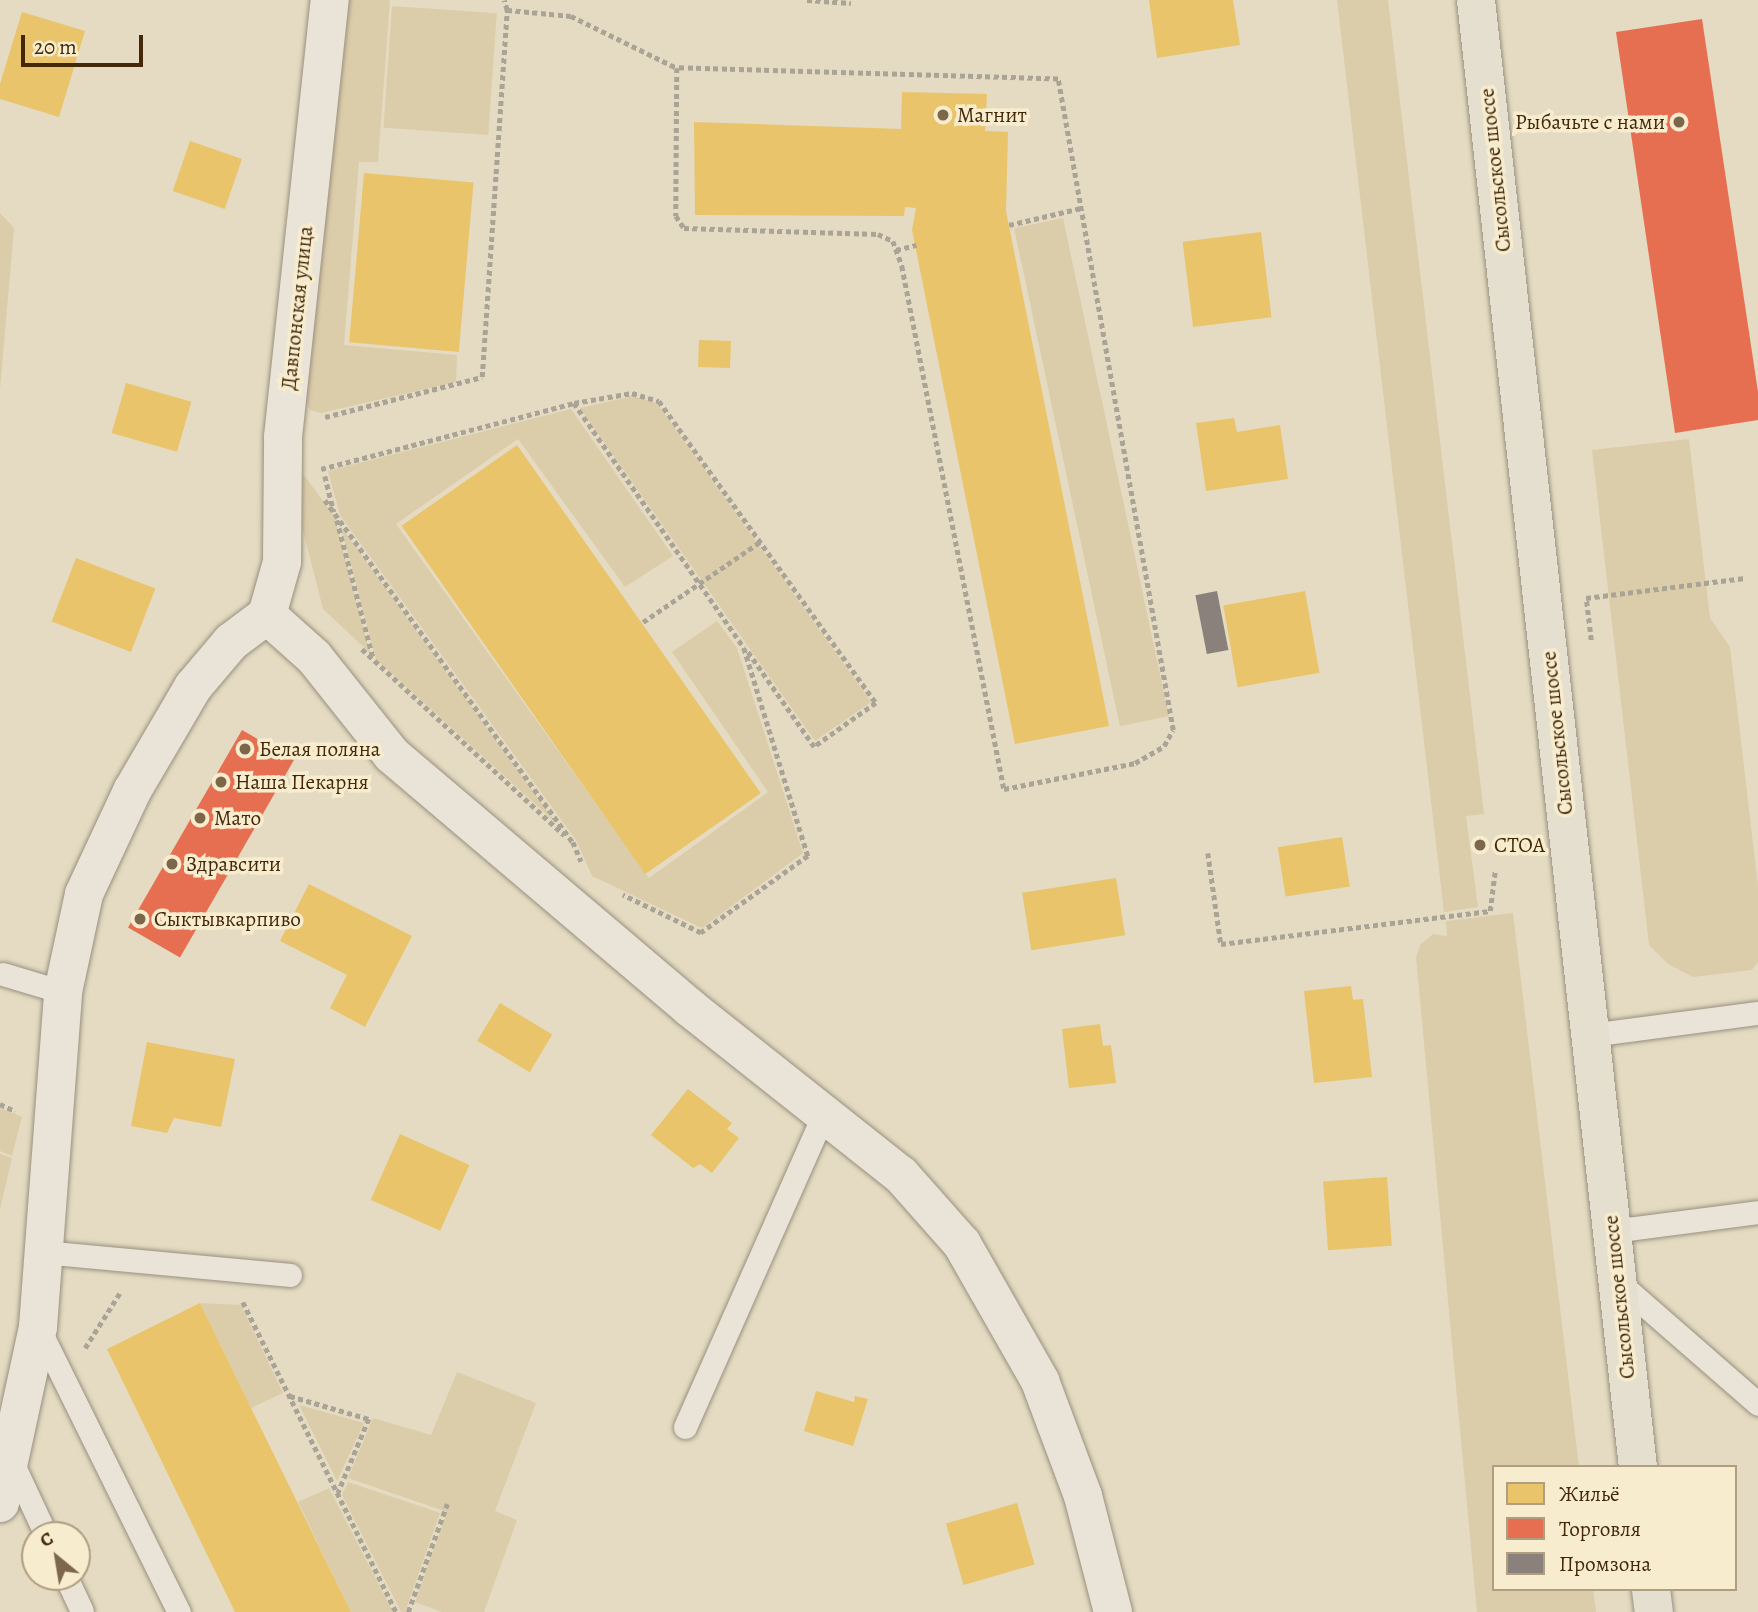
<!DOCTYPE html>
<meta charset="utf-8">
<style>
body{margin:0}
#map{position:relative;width:1758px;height:1612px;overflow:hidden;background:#e4dbc2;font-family:Alegreya,serif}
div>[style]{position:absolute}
.green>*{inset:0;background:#dccdaa;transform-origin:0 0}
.homes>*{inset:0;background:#e9c46a;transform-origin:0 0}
.shops>*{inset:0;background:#e76f51;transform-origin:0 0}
.industry>*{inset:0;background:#8a817c;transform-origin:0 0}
.path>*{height:4.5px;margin-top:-2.25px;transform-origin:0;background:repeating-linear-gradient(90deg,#aaa497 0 5px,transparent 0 8.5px)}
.roads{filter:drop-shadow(0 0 2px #99907f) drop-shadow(0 0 2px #99907f)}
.service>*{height:23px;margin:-11.5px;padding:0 11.5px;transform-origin:11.5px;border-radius:11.5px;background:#e9e4d7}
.minor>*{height:38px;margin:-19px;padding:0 19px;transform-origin:19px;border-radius:19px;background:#e9e4d7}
.primary>*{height:38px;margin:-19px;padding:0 19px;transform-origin:19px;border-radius:19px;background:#e5dfd0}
.dots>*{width:19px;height:19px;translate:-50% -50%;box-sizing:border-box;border:4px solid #f7ecce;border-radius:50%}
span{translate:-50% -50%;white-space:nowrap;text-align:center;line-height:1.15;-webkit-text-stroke:7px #f7ecce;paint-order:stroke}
.poi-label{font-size:21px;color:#44280a}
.left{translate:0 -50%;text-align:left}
.right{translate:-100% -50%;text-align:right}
.street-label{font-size:21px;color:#44280a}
.legend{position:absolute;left:1492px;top:1465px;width:245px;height:126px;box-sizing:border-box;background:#f7ecce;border:2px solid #af9e80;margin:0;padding:9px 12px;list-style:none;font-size:21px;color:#44280a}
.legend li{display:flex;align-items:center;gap:14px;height:35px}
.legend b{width:35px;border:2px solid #af9e80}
.north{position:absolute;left:21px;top:1521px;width:70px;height:70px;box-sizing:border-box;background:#f7ecce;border:2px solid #af9e80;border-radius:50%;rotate:330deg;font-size:19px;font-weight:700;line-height:28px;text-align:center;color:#44280a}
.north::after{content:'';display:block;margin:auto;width:24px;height:32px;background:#7c674a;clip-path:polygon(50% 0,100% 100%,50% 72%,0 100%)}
.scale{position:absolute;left:21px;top:35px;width:122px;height:32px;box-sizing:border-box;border:4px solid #44280a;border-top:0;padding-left:9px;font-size:21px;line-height:24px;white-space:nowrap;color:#44280a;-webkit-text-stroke:5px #f7ecce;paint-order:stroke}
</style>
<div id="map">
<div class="green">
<div style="clip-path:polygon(347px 0,390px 0,378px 162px,359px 162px,344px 345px,457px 355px,456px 382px,321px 413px,310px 410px,305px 401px)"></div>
<div style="clip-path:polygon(1337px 0,1388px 0,1484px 814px,1466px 816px,1478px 907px,1444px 912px)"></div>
<div style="left:392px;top:6px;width:105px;height:122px;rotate:4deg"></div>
<div style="clip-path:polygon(0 213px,14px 228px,0 390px)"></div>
<div style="left:1063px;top:218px;width:509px;height:50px;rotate:78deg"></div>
<div style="clip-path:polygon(633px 396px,657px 403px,871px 702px,815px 741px,580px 408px)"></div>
<div style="clip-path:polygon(571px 409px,673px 556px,625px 587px,518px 439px,396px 524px,649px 878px,768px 792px,672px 652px,717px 621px,737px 648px,803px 853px,702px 928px,592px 876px,576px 840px,340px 515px,328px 471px)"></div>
<div style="clip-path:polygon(1689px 439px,1710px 618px,1730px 647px,1758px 886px,1758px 962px,1752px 970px,1693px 977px,1668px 964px,1649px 945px,1592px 450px)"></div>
<div style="clip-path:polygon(304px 475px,334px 516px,370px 653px,323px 609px,290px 479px)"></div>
<div style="clip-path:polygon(341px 527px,556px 823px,376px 659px)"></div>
<div style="clip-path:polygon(1513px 913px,1579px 1467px,1494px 1467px,1494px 1589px,1593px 1589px,1596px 1612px,1477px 1612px,1416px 957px,1420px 945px,1433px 934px,1447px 936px,1446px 921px)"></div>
<div style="clip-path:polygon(0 1108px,22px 1117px,12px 1156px,0 1151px)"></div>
<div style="clip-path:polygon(0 1154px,12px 1158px,0 1210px)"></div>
<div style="clip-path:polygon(200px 1303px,241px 1305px,283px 1393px,251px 1408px)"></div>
<div style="clip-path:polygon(457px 1372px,536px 1403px,495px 1511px,517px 1520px,484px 1612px,442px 1612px,415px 1602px,447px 1512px,348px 1478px,373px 1418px,431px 1435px)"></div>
<div style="clip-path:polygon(299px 1405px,364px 1423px,337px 1481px)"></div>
<div style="clip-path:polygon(348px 1482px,440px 1513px,405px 1612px,401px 1612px,342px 1495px)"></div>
<div style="clip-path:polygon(329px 1488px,393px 1612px,351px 1612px,298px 1502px)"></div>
</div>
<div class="homes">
<div style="clip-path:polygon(1149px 0,1233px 0,1240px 45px,1157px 58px)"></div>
<div style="clip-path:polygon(22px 12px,85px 31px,59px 117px,0 99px,0 84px)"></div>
<div style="clip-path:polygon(902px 92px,987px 94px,985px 131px,1008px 132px,1006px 211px,1109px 726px,1015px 744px,912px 230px,916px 208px,905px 207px,904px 216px,695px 215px,694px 122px,901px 129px)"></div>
<div style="left:190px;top:141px;width:55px;height:53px;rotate:19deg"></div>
<div style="left:364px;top:173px;width:110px;height:170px;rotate:5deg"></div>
<div style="left:1261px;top:232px;width:86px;height:79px;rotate:83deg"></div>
<div style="left:699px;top:340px;width:32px;height:27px;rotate:2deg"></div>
<div style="left:126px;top:383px;width:68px;height:52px;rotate:16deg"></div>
<div style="clip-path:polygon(1234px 418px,1237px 432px,1280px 425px,1288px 479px,1206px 491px,1196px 423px)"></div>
<div style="left:517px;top:445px;width:425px;height:141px;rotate:55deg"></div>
<div style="left:76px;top:558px;width:85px;height:68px;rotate:21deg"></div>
<div style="left:1305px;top:591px;width:83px;height:83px;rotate:80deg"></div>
<div style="left:1342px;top:837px;width:50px;height:65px;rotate:81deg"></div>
<div style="left:1116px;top:878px;width:58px;height:95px;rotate:81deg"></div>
<div style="clip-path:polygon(309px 884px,412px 936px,365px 1027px,330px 1008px,347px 975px,280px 941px)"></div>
<div style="clip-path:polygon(1351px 986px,1353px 1000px,1363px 999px,1372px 1077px,1314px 1083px,1304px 991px)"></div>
<div style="left:500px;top:1003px;width:61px;height:44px;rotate:31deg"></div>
<div style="clip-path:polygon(1100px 1024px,1103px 1046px,1111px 1045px,1116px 1083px,1069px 1088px,1062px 1029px)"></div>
<div style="clip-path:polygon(147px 1042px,235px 1059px,221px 1127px,174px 1118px,167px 1133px,131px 1126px)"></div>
<div style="clip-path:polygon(688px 1089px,732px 1123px,727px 1129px,739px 1138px,712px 1173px,700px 1164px,693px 1168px,651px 1135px)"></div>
<div style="left:400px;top:1134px;width:76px;height:72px;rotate:24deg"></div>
<div style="left:1387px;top:1177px;width:69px;height:64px;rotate:86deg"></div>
<div style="clip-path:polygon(200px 1303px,251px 1408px,351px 1612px,235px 1612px,107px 1349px)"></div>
<div style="clip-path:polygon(816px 1391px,854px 1402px,855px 1396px,868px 1399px,853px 1446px,804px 1431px)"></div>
<div style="left:1017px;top:1503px;width:64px;height:74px;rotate:74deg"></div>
</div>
<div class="shops">
<div style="clip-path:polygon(1702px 19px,1758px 392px,1758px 420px,1675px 433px,1616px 32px)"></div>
<div style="left:242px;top:730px;width:60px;height:228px;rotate:30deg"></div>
</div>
<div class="industry">
<div style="left:1217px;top:591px;width:60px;height:22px;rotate:79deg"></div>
</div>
<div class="path">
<div style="left:807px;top:0;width:44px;rotate:3.9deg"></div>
<div style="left:507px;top:10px;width:64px;rotate:5.4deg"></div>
<div style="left:571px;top:16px;width:118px;rotate:26.1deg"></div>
<div style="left:677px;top:68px;width:148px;rotate:90.4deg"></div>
<div style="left:676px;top:216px;width:14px;rotate:56deg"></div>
<div style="left:684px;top:228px;width:194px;rotate:1.8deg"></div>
<div style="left:878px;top:234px;width:17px;rotate:25deg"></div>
<div style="left:893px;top:241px;width:27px;rotate:70deg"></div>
<div style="left:902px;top:266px;width:533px;rotate:78.96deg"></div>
<div style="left:1004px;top:789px;width:134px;rotate:-11.2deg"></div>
<div style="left:1135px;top:763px;width:34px;rotate:-30deg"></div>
<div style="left:1164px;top:746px;width:18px;rotate:-61deg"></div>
<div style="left:1173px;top:730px;width:661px;rotate:-100.02deg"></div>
<div style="left:1058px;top:79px;width:381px;rotate:-178.3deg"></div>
<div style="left:1009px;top:225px;width:74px;rotate:-13.3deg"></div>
<div style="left:896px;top:250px;width:21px;rotate:-14deg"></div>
<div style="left:574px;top:403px;width:59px;rotate:-9.8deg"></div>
<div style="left:632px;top:393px;width:28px;rotate:17deg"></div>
<div style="left:659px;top:401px;width:372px;rotate:54.3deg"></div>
<div style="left:876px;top:703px;width:76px;rotate:144.6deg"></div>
<div style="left:814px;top:747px;width:117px;rotate:-124.9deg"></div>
<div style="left:325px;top:417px;width:162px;rotate:-14.3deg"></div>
<div style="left:482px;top:377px;width:368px;rotate:-86.1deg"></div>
<div style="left:507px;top:10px;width:10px;rotate:-107deg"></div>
<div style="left:321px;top:469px;width:261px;rotate:-14.6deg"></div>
<div style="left:574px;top:403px;width:298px;rotate:55.2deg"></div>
<div style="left:744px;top:648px;width:218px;rotate:72.9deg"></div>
<div style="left:808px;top:856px;width:132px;rotate:144.3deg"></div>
<div style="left:701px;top:933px;width:87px;rotate:-154deg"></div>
<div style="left:325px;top:476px;width:37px;rotate:76deg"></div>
<div style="left:325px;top:500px;width:422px;rotate:54.1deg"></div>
<div style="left:573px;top:842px;width:21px;rotate:67deg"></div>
<div style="left:337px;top:520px;width:142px;rotate:75.3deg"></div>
<div style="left:643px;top:622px;width:142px;rotate:-34.4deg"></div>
<div style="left:1591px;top:640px;width:42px;rotate:-96.8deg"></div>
<div style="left:1586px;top:598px;width:160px;rotate:-7.2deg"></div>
<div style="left:362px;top:649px;width:275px;rotate:42.6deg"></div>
<div style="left:1208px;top:853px;width:92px;rotate:81.9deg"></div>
<div style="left:1221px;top:944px;width:271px;rotate:-7deg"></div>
<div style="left:1490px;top:911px;width:40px;rotate:-82.9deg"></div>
<div style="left:0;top:1104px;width:17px;rotate:25deg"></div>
<div style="left:243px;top:1302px;width:346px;rotate:63.7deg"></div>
<div style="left:85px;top:1348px;width:67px;rotate:-57.7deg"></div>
<div style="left:290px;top:1396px;width:82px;rotate:16.2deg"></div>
<div style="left:369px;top:1419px;width:80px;rotate:112.7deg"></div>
<div style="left:408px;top:1612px;width:115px;rotate:-70.1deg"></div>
</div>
<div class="roads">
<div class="service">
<div style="left:3px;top:974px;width:63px;rotate:16.7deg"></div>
<div style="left:1590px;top:1035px;width:169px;rotate:-7.5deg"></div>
<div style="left:1612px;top:1231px;width:147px;rotate:-7.4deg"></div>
<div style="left:43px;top:1252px;width:248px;rotate:5.3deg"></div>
<div style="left:1617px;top:1281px;width:187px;rotate:41.1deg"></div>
<div style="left:38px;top:1327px;width:318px;rotate:63.7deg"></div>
<div style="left:685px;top:1427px;width:342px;rotate:-66.1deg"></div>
<div style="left:11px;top:1460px;width:83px;rotate:65deg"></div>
<div style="left:66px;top:1577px;width:38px;rotate:65deg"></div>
</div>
<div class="minor">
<div style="left:267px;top:615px;width:63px;rotate:41.8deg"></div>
<div style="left:314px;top:657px;width:125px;rotate:51.5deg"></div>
<div style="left:392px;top:755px;width:391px;rotate:40.3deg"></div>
<div style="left:690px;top:1008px;width:269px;rotate:38.4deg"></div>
<div style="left:901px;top:1175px;width:92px;rotate:48.5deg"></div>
<div style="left:962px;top:1244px;width:158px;rotate:60.3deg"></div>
<div style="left:1040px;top:1381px;width:123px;rotate:69.5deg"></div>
<div style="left:1083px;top:1496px;width:120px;rotate:75.5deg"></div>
<div style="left:267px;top:615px;width:55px;rotate:-74.2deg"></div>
<div style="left:282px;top:562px;width:125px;rotate:-89.5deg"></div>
<div style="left:283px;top:437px;width:440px;rotate:-83.9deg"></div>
<div style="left:0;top:1503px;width:180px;rotate:-77.8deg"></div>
<div style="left:38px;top:1327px;width:336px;rotate:-85.7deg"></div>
<div style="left:63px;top:992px;width:100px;rotate:-77.9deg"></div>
<div style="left:84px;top:894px;width:114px;rotate:-65deg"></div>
<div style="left:132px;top:791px;width:121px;rotate:-59.6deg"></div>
<div style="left:193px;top:687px;width:59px;rotate:-49.8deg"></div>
<div style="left:231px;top:642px;width:45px;rotate:-36.9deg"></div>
</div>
<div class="primary">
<div style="left:1476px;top:0;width:1476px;rotate:83.7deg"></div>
<div style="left:1651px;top:1589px;width:23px;rotate:83deg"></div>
</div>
</div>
<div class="dots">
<div style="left:943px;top:115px;background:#7c674a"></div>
<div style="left:1679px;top:122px;background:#7c674a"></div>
<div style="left:245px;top:749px;background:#7c674a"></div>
<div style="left:221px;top:782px;background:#7c674a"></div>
<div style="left:200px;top:818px;background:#7c674a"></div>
<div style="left:1480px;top:845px;background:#7c674a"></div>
<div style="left:172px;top:864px;background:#7c674a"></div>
<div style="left:140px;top:919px;background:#7c674a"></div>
</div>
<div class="poi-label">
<span class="left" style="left:957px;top:115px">Магнит</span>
<span class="right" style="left:1665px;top:122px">Рыбачьте с нами</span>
<span class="left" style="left:259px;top:749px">Белая поляна</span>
<span class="left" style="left:235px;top:782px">Наша Пекарня</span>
<span class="left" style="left:214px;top:818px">Мато</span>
<span class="left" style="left:1494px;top:845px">СТОА</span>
<span class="left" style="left:186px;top:864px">Здравсити</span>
<span class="left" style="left:154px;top:919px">Сыктывкарпиво</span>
</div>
<div class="street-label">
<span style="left:1495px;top:170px;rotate:-96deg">Сысольское шоссе</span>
<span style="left:297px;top:308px;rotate:-84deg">Давпонская улица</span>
<span style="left:1557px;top:733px;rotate:-96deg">Сысольское шоссе</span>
<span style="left:1619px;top:1297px;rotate:-96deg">Сысольское шоссе</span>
</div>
<ul class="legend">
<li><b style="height:19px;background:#e9c46a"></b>Жильё</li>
<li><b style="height:19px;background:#e76f51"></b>Торговля</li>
<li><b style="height:19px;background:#8a817c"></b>Промзона</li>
</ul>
<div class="north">С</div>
<div class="scale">20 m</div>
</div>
